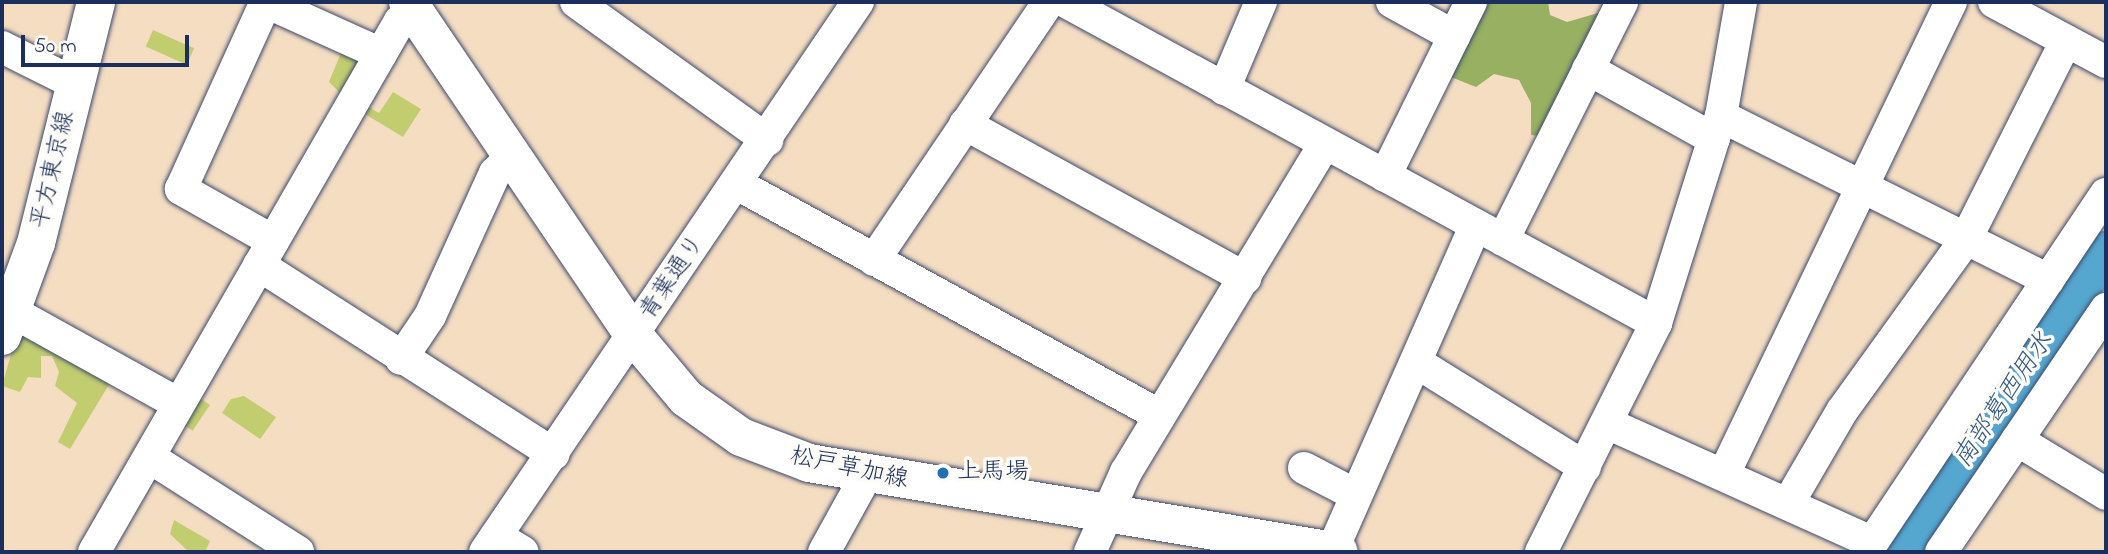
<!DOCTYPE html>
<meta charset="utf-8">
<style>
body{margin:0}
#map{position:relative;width:2108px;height:554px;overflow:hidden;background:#f5ddc2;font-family:"Indie Flower","Klee One",sans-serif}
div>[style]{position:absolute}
.green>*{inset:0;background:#c1cd6f;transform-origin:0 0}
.forest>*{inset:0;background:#98b062}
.river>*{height:40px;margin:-20px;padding:0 20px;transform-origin:20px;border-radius:20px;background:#55a7d0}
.roads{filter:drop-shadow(0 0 2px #3c496d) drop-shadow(0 0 2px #3c496d)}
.minor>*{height:32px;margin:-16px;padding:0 16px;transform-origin:16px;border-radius:16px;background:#fff}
.major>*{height:38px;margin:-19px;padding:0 19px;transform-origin:19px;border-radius:19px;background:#fff}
.dots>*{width:19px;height:19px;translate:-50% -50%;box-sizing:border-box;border:4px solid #fdfcf7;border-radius:50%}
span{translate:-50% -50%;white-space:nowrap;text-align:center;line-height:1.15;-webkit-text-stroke:7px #fdfcf7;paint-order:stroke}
.street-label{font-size:24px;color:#1b2f5e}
.poi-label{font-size:24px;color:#1b2f5e}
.left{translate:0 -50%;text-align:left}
.water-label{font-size:26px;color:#2f5986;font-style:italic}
.frame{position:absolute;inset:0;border:4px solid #1b2f5e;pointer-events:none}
.scale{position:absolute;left:21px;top:35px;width:168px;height:32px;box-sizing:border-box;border:4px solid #1b2f5e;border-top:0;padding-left:9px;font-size:21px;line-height:24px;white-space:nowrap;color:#1b2f5e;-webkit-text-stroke:5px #fdfcf7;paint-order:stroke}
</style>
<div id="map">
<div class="green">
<div style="left:153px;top:30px;width:45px;height:18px;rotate:24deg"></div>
<div style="clip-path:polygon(343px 48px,358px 54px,363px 68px,345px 98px,329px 82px)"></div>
<div style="clip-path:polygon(393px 92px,421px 109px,403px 137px,365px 114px,359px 121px,362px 103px,379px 113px)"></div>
<div style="clip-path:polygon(27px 329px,113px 378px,70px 449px,58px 442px,77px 403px,55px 386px,59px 372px,52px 356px,41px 356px,41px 378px,28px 377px,20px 392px,2px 386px,17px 333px)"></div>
<div style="left:195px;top:395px;width:18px;height:31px;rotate:34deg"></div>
<div style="clip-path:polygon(244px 396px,276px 417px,260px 439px,222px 413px,231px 399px)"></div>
<div style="clip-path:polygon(174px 520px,210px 541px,205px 552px,189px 552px,170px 534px)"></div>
</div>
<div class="forest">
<div style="clip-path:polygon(1489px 2px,1548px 2px,1550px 15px,1567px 22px,1598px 13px,1597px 27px,1539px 136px,1531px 135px,1531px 103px,1519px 80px,1494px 74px,1476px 87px,1451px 77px)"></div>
</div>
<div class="river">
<div style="left:1905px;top:552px;width:362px;rotate:-56.3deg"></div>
</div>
<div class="roads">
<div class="minor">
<div style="left:576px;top:2px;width:236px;rotate:35.8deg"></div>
<div style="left:1066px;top:2px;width:672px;rotate:28.55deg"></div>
<div style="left:1392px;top:2px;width:71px;rotate:28.7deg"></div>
<div style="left:1994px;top:2px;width:127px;rotate:28.2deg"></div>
<div style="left:2px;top:47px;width:80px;rotate:26.6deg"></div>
<div style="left:1588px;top:69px;width:144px;rotate:29.1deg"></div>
<div style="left:1224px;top:89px;width:95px;rotate:-67deg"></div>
<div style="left:1721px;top:116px;width:366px;rotate:26.6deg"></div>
<div style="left:965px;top:124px;width:320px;rotate:28.8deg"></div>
<div style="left:1385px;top:176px;width:194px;rotate:-63.7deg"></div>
<div style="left:737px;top:184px;width:482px;rotate:28.7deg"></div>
<div style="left:1503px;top:240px;width:266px;rotate:-63.4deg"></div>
<div style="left:273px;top:241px;width:106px;rotate:-150.5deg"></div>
<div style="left:181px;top:189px;width:205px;rotate:-65.6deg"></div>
<div style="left:266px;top:2px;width:126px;rotate:24.3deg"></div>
<div style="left:874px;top:260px;width:312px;rotate:-55.9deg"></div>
<div style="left:259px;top:265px;width:350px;rotate:32.7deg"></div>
<div style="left:2px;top:306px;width:202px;rotate:29deg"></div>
<div style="left:401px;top:359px;width:52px;rotate:-56deg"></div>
<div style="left:430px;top:316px;width:157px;rotate:-65.6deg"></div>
<div style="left:495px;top:173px;width:24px;rotate:-45deg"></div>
<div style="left:1416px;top:362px;width:199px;rotate:31.9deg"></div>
<div style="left:1609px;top:424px;width:288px;rotate:24.2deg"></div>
<div style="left:2017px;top:440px;width:104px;rotate:31.2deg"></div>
<div style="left:149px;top:457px;width:177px;rotate:32.5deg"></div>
<div style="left:1304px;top:468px;width:56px;rotate:27.5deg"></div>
<div style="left:1724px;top:474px;width:524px;rotate:-64.32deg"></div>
<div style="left:1789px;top:502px;width:105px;rotate:-59.8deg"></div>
<div style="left:1842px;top:411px;width:212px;rotate:-54.2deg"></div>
<div style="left:1966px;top:239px;width:222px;rotate:-63.2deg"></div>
<div style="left:496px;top:536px;width:31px;rotate:31deg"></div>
<div style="left:1332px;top:551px;width:356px;rotate:-66.2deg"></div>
<div style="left:94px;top:552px;width:613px;rotate:-60.05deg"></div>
<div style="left:400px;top:21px;width:17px;rotate:-31deg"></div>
<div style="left:485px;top:552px;width:665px;rotate:-55.86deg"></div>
<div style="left:824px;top:552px;width:89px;rotate:-61.1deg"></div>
<div style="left:1090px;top:552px;width:88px;rotate:-65.8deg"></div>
<div style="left:1126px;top:472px;width:384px;rotate:-58.8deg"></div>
<div style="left:1541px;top:552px;width:256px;rotate:-63.3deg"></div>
<div style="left:1656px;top:323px;width:217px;rotate:-72.6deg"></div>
<div style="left:1721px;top:116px;width:116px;rotate:-80deg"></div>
<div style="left:1866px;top:552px;width:431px;rotate:-56.2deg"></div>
<div style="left:1941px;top:552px;width:294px;rotate:-55.8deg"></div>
</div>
<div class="major">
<div style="left:408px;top:2px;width:403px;rotate:55.9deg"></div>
<div style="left:634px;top:336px;width:81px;rotate:50deg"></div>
<div style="left:686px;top:398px;width:67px;rotate:35.3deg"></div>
<div style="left:741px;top:437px;width:73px;rotate:20.9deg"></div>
<div style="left:809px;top:463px;width:537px;rotate:9.53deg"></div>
<div style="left:2px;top:336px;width:99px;rotate:-69.9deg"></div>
<div style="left:36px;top:243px;width:248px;rotate:-76deg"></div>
</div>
</div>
<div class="dots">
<div style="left:943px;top:473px;background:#1f6fb2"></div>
</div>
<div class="street-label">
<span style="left:54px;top:170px;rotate:-77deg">平方東京線</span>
<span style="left:673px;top:278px;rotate:-56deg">青葉通り</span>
<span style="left:849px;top:469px;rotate:12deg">松戸草加線</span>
</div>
<div class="poi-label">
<span class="left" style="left:957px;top:473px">上馬場</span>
</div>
<div class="water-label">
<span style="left:2005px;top:401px;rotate:-56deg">南部葛西用水</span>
</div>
<div class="frame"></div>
<div class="scale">50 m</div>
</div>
